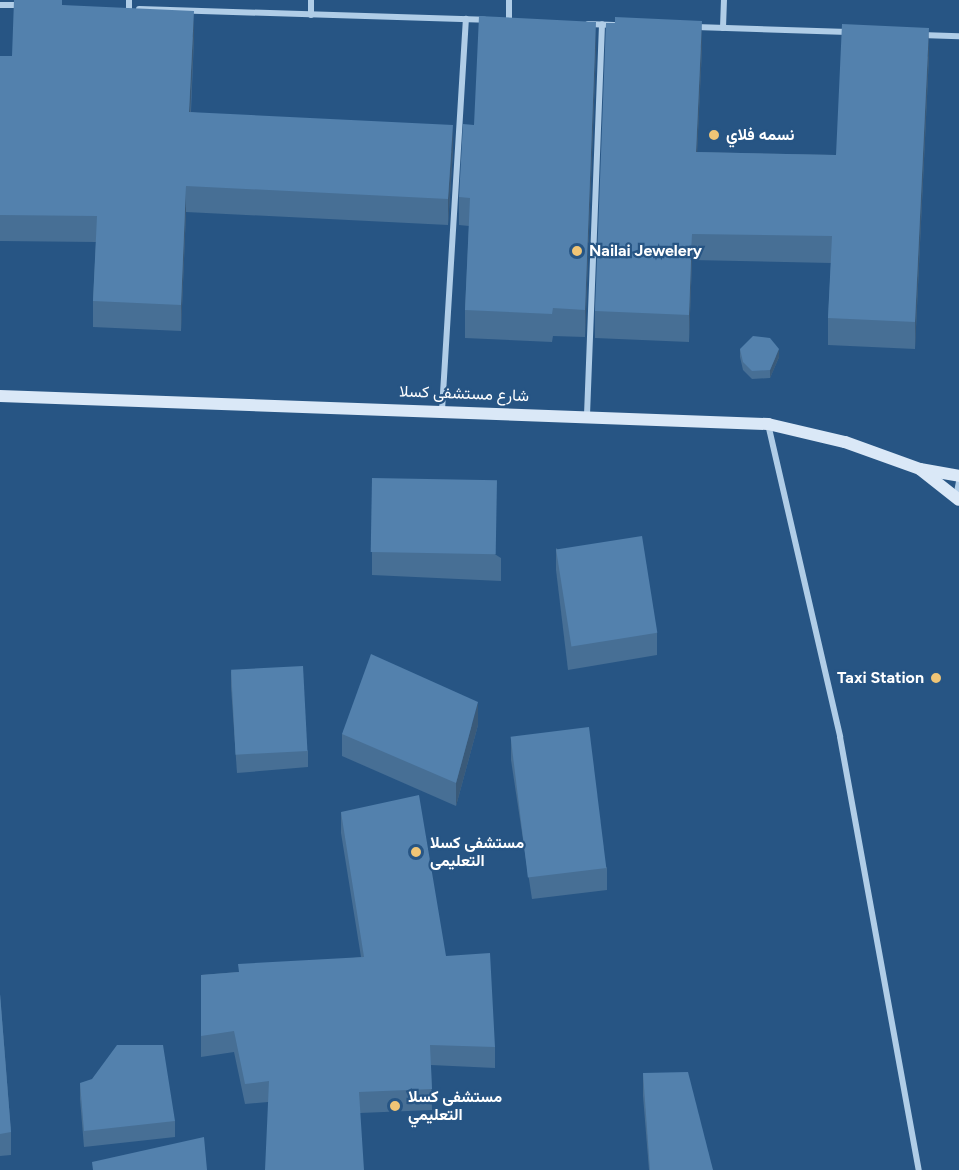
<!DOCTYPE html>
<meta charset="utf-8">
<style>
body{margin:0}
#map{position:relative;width:959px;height:1170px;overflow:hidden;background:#275584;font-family:Figtree,Vazirmatn,sans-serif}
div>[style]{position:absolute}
.minor>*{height:6px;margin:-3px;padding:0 3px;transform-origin:3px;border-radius:3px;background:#b0cde7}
.secondary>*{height:12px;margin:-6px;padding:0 6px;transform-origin:6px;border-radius:6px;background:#dae8f7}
.wall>*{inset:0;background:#476f95}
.shaded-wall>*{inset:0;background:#3a5a79}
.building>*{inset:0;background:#5381ad;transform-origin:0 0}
.dots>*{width:16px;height:16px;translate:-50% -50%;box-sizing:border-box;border:3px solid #275584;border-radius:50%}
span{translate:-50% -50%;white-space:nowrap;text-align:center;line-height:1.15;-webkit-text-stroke:4.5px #275584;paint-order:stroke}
.poi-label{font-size:16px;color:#fff;font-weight:700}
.left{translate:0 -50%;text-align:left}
.right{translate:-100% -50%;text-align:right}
.street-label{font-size:16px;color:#fff}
</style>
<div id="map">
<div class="minor">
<div style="left:0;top:5px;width:20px"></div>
<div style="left:129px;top:9px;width:9px;rotate:-90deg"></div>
<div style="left:139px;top:9px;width:346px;rotate:1.8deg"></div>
<div style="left:311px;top:15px;width:15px;rotate:-90deg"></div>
<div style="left:509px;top:21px;width:21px;rotate:-90deg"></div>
<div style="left:588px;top:24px;width:26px;rotate:2deg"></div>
<div style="left:696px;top:27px;width:152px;rotate:1.9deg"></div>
<div style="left:723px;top:28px;width:28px;rotate:-88deg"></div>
<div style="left:921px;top:35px;width:38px;rotate:2deg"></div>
<div style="left:442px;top:410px;width:392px;rotate:-86.5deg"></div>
<div style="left:587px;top:415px;width:391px;rotate:-87.8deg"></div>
<div style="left:768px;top:424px;width:321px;rotate:77deg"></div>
<div style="left:840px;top:737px;width:440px;rotate:79.7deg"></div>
<div style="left:956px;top:497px;width:16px;rotate:-79deg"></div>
</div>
<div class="secondary">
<div style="left:0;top:396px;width:769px;rotate:2.09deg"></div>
<div style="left:768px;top:424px;width:79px;rotate:13.2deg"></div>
<div style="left:845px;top:442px;width:80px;rotate:19.8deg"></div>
<div style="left:920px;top:469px;width:40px;rotate:10deg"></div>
<div style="left:921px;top:470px;width:48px;rotate:38.3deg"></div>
</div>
<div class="wall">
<div style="clip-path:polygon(63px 5px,194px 37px,191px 112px,453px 151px,448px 225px,186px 212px,181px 331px,93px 327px,93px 301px,96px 242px,0 241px,0 56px,12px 56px)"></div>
<div style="clip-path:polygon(615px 23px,702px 48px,697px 152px,836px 155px,929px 55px,915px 349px,828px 345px,828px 318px,831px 263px,692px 260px,689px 342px,595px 338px,595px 311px)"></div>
<div style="clip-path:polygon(596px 49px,585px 337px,553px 336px,552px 342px,465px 338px,465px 310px,469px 226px,459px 225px,459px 197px,474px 125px)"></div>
<div style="clip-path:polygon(740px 349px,779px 357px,770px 378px,752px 379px,743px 370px,740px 357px)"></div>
<div style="clip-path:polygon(372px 478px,501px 558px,501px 581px,372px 575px)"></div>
<div style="clip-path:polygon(556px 548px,657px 633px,657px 655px,568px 670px,556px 570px)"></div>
<div style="clip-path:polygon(231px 671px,308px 751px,308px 767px,237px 773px,231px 687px)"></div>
<div style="clip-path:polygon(478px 725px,456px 806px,342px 756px,342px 734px)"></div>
<div style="clip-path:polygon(511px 738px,607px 868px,607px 890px,532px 899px,511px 760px)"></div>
<div style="clip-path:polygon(341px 812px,446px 956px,495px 1047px,495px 1068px,431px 1065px,432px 1110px,360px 1113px,268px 1102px,245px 1104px,234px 1052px,201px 1057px,201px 975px,238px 972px,361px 957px,341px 833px)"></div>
<div style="clip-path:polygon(0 994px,11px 1132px,11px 1155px,0 1156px)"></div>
<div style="clip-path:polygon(643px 1073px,713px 1170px,649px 1170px,643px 1096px)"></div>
<div style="clip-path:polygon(80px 1083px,175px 1121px,175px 1137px,84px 1147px,80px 1099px)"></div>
</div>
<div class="shaded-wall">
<div style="clip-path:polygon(194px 11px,194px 37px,189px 138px,189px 112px)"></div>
<div style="clip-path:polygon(702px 21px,702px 48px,696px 179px,696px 152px)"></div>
<div style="clip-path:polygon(596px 22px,596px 49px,585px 337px,585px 310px)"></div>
<div style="clip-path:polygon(929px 28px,929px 55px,915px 349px,915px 322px)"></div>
<div style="clip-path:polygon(453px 125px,453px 151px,448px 225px,448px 199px)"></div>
<div style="clip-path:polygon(186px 186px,186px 212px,181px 331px,181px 305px)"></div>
<div style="clip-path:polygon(692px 234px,692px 260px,689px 342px,689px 315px)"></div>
<div style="clip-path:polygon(779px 349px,779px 357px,770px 378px,770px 370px)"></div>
<div style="clip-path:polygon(478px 702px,478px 725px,456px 806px,456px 783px)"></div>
</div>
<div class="building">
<div style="clip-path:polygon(14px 0,62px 0,62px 5px,194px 11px,189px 112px,453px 125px,448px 199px,186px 186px,181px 305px,93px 301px,97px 216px,0 215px,0 56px,12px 56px)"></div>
<div style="clip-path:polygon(479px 16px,596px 22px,585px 310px,553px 308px,552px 314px,465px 310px,470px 198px,459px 197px,463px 124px,474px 125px)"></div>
<div style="clip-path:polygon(615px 17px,702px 21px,696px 152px,836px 155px,842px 24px,929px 28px,915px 322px,828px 318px,832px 236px,692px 234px,689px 315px,595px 311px,606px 23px,615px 23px)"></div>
<div style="clip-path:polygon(753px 336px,770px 338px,779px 349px,770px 370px,752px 371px,743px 362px,740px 349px)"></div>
<div style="left:372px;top:478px;width:125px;height:74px;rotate:1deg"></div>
<div style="left:642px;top:536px;width:98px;height:87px;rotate:81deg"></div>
<div style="clip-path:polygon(371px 654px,478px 702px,456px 783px,342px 734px)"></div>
<div style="left:303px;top:666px;width:85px;height:72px;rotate:87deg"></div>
<div style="left:589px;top:727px;width:142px;height:79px;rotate:83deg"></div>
<div style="clip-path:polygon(419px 795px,446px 956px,490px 953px,495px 1047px,430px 1045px,432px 1089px,359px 1092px,364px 1170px,265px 1170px,269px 1081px,245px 1084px,234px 1031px,201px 1036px,201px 975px,239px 972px,238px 964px,364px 957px,341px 812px)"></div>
<div style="clip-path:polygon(0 994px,11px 1132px,0 1134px)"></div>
<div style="clip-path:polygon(117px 1045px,163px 1045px,175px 1121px,84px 1131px,80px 1083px,92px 1079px)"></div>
<div style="clip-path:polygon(688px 1072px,713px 1170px,650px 1170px,643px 1073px)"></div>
<div style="clip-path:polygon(204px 1137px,207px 1170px,93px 1170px,92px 1162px)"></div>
</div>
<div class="dots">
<div style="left:714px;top:135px;background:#f0c576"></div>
<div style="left:577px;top:251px;background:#f0c576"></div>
<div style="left:936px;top:678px;background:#f0c576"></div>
<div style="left:416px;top:852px;background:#f0c576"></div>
<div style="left:395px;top:1106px;background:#f0c576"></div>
</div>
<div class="poi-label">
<span class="left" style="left:726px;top:135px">نسمه فلاي</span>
<span class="left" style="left:589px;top:251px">Nailai Jewelery</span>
<span class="right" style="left:924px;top:678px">Taxi Station</span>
<span class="left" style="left:430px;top:852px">مستشفى كسلا<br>التعليمى</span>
<span class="left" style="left:408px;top:1106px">مستشفى كسلا<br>التعليمي</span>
</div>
<div class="street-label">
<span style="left:464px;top:394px;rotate:2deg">شارع مستشفى كسلا</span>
</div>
</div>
